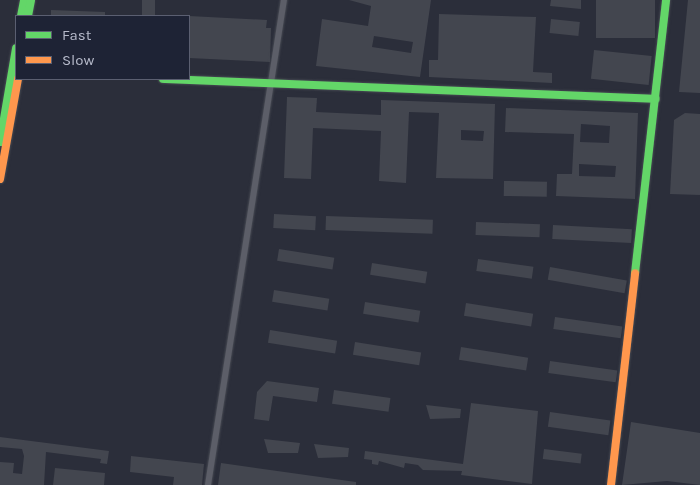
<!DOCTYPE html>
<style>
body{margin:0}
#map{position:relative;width:700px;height:485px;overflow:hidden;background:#2b2e3a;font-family:Karla,sans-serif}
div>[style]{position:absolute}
.building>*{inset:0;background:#43464f;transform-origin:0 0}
.roads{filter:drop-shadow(0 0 1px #474a53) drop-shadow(0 0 1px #474a53)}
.street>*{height:5.5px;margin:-2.75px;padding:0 2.75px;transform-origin:2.75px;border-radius:2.75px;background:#5c5e68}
.fast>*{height:8px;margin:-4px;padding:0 4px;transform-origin:4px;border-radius:4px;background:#63d668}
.slow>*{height:8px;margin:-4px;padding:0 4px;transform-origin:4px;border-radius:4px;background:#ff974d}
span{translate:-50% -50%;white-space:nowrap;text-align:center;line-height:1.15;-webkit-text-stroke:4.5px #1e2335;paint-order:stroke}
.legend{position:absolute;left:15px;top:15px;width:175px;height:65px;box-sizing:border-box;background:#1e2335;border:1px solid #5b5f71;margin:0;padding:6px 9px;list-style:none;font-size:15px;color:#b6baca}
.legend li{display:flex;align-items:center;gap:10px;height:25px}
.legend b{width:25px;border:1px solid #5b5f71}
</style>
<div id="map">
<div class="building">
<div style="left:142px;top:0;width:13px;height:16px"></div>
<div style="clip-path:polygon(evenodd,349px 0,431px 0,420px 77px,316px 66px,322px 19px,368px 26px,371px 6px,349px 0,374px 36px,413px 42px,411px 53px,372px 47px,374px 36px)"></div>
<div style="clip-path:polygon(551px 0,581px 0,581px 9px,550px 6px)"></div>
<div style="left:596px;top:0;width:59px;height:38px"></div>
<div style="clip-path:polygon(688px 0,700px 0,700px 93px,679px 92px)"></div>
<div style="clip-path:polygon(51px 10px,105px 12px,105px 16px,51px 16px)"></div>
<div style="clip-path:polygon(439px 14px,536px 17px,533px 72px,552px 73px,552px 83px,429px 77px,429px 60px,438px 60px)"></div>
<div style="clip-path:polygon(189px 16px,267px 20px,266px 28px,271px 28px,270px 62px,189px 58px)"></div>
<div style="left:551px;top:19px;width:29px;height:14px;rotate:6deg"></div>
<div style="left:594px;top:50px;width:58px;height:29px;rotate:6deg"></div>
<div style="clip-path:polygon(evenodd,287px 97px,317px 98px,316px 112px,381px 115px,381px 100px,495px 104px,493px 179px,436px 178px,439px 113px,409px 112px,406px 183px,379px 181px,381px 131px,313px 128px,311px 179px,284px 178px,287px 97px,461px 130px,484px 131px,483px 141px,461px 140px,461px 130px)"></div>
<div style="clip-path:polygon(evenodd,506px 108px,638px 113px,635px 199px,556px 196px,557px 174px,572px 174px,574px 134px,505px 132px,506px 108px,581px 124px,610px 126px,609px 143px,580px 142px,581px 124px,506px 108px,579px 164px,616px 166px,615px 177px,579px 176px,579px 164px)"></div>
<div style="clip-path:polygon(685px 113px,700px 114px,700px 195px,670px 194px,674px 120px)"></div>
<div style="left:504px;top:181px;width:43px;height:15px;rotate:1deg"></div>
<div style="left:274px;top:214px;width:42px;height:14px;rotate:3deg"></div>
<div style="left:326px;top:216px;width:107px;height:14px;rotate:2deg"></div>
<div style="left:476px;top:222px;width:64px;height:13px;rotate:2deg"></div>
<div style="left:553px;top:225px;width:79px;height:14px;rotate:3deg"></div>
<div style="left:279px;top:249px;width:56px;height:12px;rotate:9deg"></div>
<div style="left:478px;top:259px;width:56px;height:12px;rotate:8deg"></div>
<div style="left:372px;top:263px;width:56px;height:12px;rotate:9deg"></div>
<div style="left:550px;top:267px;width:78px;height:13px;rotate:10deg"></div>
<div style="left:274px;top:290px;width:56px;height:12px;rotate:9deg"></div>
<div style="left:365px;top:302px;width:56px;height:12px;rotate:9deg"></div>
<div style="left:466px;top:303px;width:68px;height:13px;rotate:9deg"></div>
<div style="left:555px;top:317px;width:68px;height:12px;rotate:8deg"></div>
<div style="left:270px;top:330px;width:68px;height:13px;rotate:9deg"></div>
<div style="left:355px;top:342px;width:67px;height:13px;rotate:9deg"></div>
<div style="left:461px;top:347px;width:68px;height:13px;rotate:9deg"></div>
<div style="left:550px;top:361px;width:68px;height:12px;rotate:8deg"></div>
<div style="clip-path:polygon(267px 381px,319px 388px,317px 402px,273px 396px,269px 421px,254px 419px,257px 392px)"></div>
<div style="left:334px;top:390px;width:57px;height:14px;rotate:8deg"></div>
<div style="clip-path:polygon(471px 403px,538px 411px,532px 484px,461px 475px,462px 471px,423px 470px,418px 465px,405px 463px,404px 468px,379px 461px,378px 465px,372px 464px,372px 460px,364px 459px,365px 451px,463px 464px)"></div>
<div style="clip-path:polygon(426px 405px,461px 409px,460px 418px,430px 419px)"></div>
<div style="left:550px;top:412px;width:61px;height:15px;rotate:8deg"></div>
<div style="clip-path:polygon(631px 422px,700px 433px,700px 485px,667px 481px,622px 485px)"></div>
<div style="clip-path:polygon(0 437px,109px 451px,107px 464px,100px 463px,101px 459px,46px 452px,44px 485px,0 485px,0 462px,14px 463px,13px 473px,22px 474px,24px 456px,22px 449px,0 447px)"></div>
<div style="clip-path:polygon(264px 439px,300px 443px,298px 453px,268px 453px)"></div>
<div style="clip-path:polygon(314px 444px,349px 448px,348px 457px,318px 458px)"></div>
<div style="left:544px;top:449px;width:38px;height:10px;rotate:7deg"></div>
<div style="clip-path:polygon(131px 456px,204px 464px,202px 485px,173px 485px,174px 477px,130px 472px)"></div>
<div style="clip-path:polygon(221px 463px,356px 482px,356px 485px,218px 485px)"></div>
<div style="clip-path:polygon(55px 468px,105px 473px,104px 485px,53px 485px)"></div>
</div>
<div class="roads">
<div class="street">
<div style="left:208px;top:485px;width:491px;rotate:-81.1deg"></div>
</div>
<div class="fast">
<div style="left:21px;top:16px;width:16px;rotate:-79deg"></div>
<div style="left:28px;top:16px;width:16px;rotate:-79deg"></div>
<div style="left:163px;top:79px;width:493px;rotate:2.3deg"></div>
<div style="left:0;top:142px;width:95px;rotate:-80.3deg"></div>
<div style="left:635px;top:273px;width:275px;rotate:-83.5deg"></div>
</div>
<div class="slow">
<div style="left:0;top:179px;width:102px;rotate:-79.8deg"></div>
<div style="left:611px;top:485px;width:213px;rotate:-83.5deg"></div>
</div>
</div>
<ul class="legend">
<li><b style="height:6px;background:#63d668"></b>Fast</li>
<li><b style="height:6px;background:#ff974d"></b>Slow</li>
</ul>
</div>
